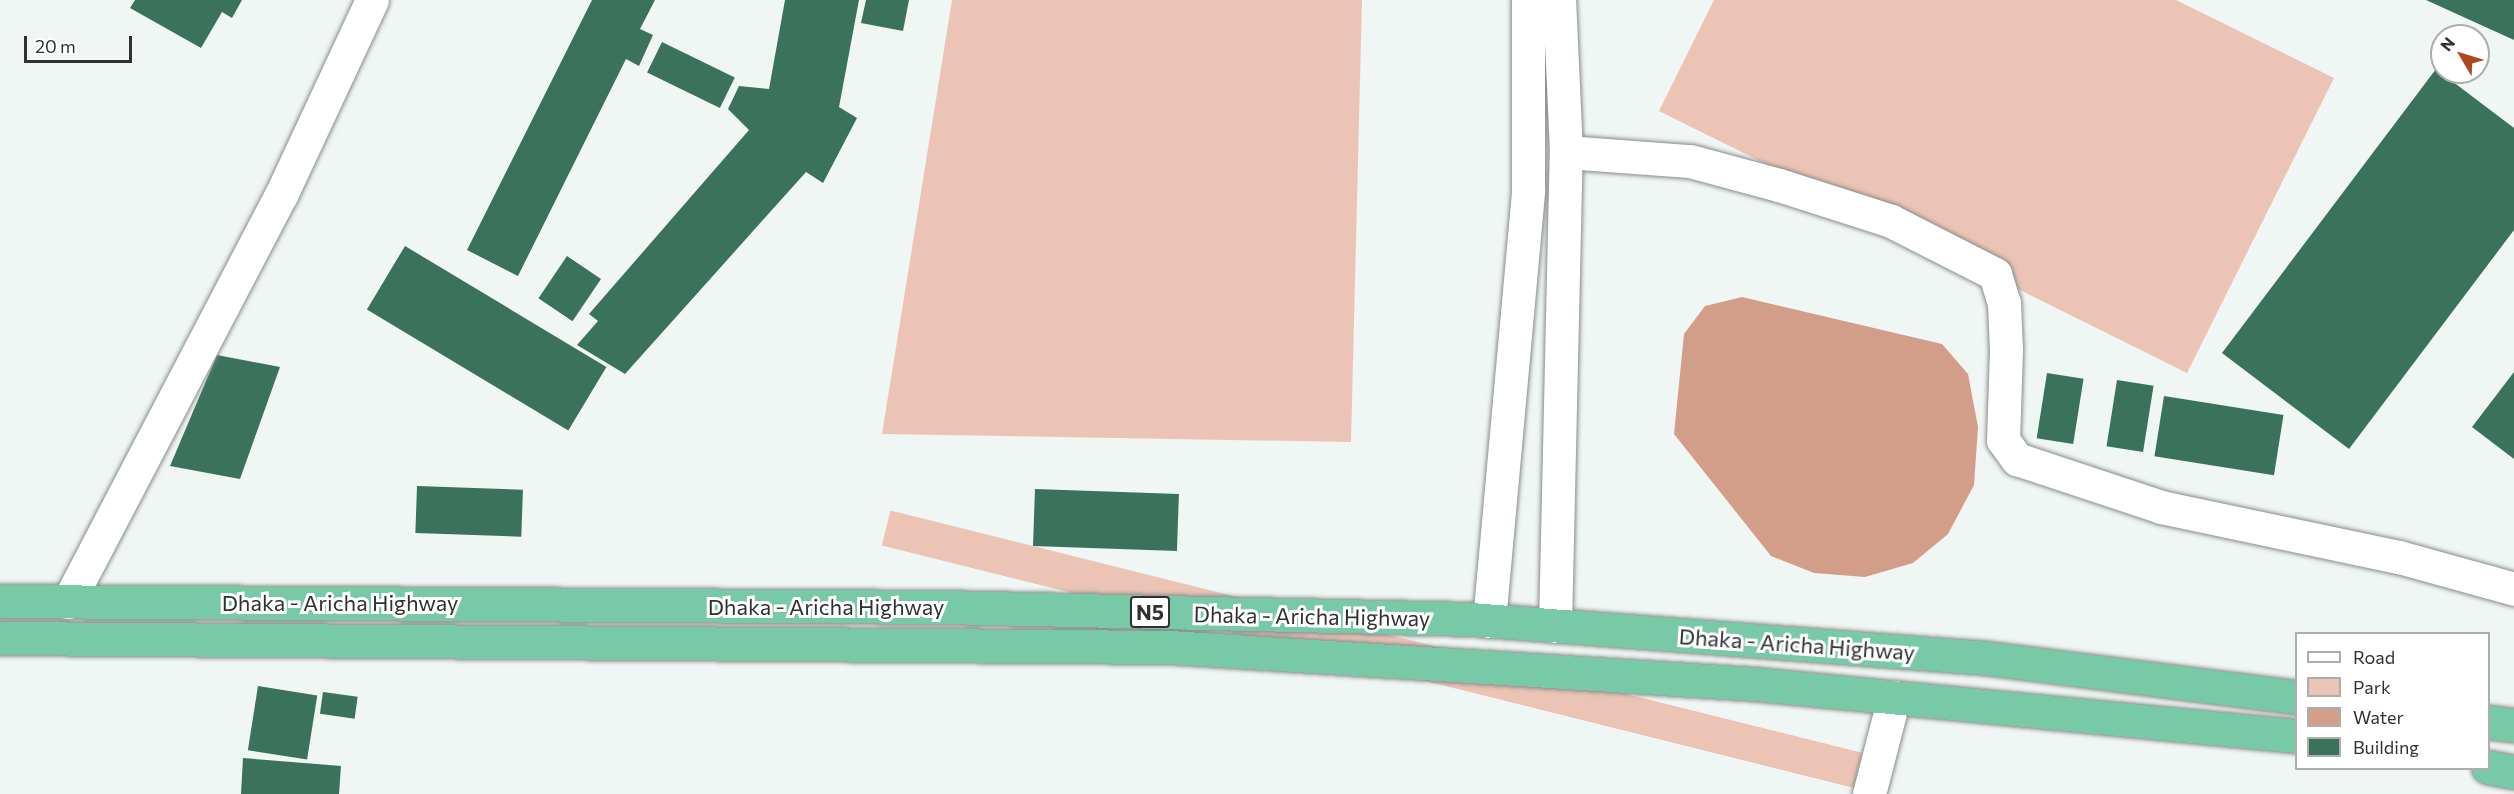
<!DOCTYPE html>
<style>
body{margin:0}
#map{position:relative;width:2514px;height:794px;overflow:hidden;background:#f0f6f3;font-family:Commissioner,sans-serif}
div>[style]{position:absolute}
.green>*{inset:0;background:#ecc4b5;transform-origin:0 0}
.water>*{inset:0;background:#d29e8a}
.building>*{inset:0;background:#3b725c;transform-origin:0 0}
.roads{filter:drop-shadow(0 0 2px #888d8a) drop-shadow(0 0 2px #888d8a)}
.minor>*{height:33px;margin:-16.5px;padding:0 16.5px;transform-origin:16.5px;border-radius:16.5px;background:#fff}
.highway>*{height:33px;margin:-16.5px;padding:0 16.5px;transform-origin:16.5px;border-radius:16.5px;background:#77c9a8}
span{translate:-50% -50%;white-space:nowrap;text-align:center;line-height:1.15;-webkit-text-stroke:6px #fff;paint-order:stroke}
.shield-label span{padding:2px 4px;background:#fff;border:2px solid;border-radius:4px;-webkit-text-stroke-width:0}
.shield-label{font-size:21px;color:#303231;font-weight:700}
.street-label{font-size:22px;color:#303231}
.legend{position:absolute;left:2295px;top:632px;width:195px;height:138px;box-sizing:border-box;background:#fff;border:2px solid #acadad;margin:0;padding:8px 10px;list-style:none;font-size:18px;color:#303231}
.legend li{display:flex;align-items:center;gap:12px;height:30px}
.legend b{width:30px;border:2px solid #acadad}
.north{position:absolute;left:2430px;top:24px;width:60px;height:60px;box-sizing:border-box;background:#fff;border:2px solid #acadad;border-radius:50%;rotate:308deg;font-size:16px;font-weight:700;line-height:24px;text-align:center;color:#303231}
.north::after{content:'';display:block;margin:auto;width:21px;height:27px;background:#ad481a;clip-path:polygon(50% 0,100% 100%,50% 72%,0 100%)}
.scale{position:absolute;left:24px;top:36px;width:108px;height:27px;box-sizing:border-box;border:3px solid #303231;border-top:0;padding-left:8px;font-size:18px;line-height:21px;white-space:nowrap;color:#303231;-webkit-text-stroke:4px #fff;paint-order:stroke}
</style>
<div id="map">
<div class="green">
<div style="clip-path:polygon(952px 0,1362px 0,1351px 442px,882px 434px)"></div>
<div style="clip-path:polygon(1714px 0,2176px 0,2334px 78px,2187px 373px,1659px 111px)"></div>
<div style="left:1887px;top:759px;width:36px;height:1027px;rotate:104deg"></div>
</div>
<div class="water">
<div style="clip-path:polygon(1742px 297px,1942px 344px,1968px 374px,1978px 427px,1974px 485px,1948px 534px,1913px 563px,1865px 577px,1814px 573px,1771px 556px,1674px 434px,1684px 334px,1705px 306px)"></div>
</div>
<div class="building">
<div style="clip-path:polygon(135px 0,242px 0,232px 18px,222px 12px,201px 48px,130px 8px)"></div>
<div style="clip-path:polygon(592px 0,655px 0,640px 29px,653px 35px,639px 66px,626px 59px,518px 276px,467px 250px)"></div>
<div style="clip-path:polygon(785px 0,859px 0,839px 107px,857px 118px,823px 183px,806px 172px,625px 374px,577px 345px,598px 321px,589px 314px,749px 130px,728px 109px,739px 86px,769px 89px)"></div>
<div style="clip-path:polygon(866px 0,909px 0,903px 31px,861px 23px)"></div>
<div style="clip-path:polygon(2426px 0,2514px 0,2514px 40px)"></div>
<div style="left:662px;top:42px;width:81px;height:34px;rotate:26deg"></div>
<div style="clip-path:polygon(2436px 69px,2514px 128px,2514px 230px,2349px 449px,2222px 353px)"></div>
<div style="left:405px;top:246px;width:235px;height:74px;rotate:31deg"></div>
<div style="left:567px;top:256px;width:41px;height:51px;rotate:34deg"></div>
<div style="clip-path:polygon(217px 355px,280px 367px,240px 479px,170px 466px)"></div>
<div style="clip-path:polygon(2514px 372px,2514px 459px,2472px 427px)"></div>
<div style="left:2047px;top:373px;width:37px;height:66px;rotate:9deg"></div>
<div style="left:2117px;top:380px;width:37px;height:67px;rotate:9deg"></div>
<div style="left:2164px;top:396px;width:121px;height:61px;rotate:9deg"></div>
<div style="left:417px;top:486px;width:106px;height:47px;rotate:2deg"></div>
<div style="left:1035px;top:489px;width:144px;height:57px;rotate:2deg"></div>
<div style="left:258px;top:686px;width:60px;height:65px;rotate:9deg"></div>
<div style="left:323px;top:692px;width:35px;height:22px;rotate:8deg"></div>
<div style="clip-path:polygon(243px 758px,341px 766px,339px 794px,241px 794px)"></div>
</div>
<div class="roads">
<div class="minor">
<div style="left:1566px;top:152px;width:124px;rotate:4.2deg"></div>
<div style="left:1690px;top:161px;width:92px;rotate:15.1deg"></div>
<div style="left:1779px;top:185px;width:118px;rotate:17.8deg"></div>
<div style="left:1891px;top:221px;width:117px;rotate:27deg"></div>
<div style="left:1995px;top:274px;width:30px;rotate:73deg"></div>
<div style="left:2004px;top:303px;width:47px;rotate:87.6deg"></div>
<div style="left:2006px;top:350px;width:90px;rotate:91.9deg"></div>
<div style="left:2003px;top:440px;width:24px;rotate:54deg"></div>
<div style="left:2017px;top:459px;width:152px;rotate:18.4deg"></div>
<div style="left:2161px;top:507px;width:243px;rotate:11.9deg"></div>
<div style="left:2399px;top:557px;width:119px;rotate:15.5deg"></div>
<div style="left:68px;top:602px;width:459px;rotate:-62.4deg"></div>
<div style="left:281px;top:195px;width:215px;rotate:-65deg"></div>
<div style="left:1489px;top:621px;width:432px;rotate:-84.8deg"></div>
<div style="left:1528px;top:191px;width:191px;rotate:-90deg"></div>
<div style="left:1555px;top:626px;width:474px;rotate:-88.7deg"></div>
<div style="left:1566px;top:152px;width:152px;rotate:-92.6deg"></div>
<div style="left:1869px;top:794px;width:100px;rotate:-75.5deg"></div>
</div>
<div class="highway">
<div style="left:0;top:601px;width:943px;rotate:0.36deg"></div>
<div style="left:943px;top:607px;width:527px;rotate:1.3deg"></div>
<div style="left:1470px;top:619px;width:517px;rotate:4.32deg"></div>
<div style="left:1986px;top:658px;width:312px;rotate:7.2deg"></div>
<div style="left:0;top:638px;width:1169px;rotate:0.44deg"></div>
<div style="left:1169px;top:647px;width:587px;rotate:3.61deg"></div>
<div style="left:1755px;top:684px;width:543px;rotate:5.49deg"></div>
<div style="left:2488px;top:722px;width:26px;rotate:7deg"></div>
<div style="left:2488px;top:767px;width:26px;rotate:11deg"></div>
</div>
</div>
<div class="shield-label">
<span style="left:1150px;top:612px">N5</span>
</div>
<div class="street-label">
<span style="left:340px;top:603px">Dhaka - Aricha Highway</span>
<span style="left:826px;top:607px">Dhaka - Aricha Highway</span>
<span style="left:1312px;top:616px;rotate:1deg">Dhaka - Aricha Highway</span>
<span style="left:1797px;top:644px;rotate:4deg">Dhaka - Aricha Highway</span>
</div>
<ul class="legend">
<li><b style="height:8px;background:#fff"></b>Road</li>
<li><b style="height:16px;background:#ecc4b5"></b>Park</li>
<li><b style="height:16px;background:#d29e8a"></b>Water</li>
<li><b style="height:16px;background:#3b725c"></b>Building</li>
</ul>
<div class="north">N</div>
<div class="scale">20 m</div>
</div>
